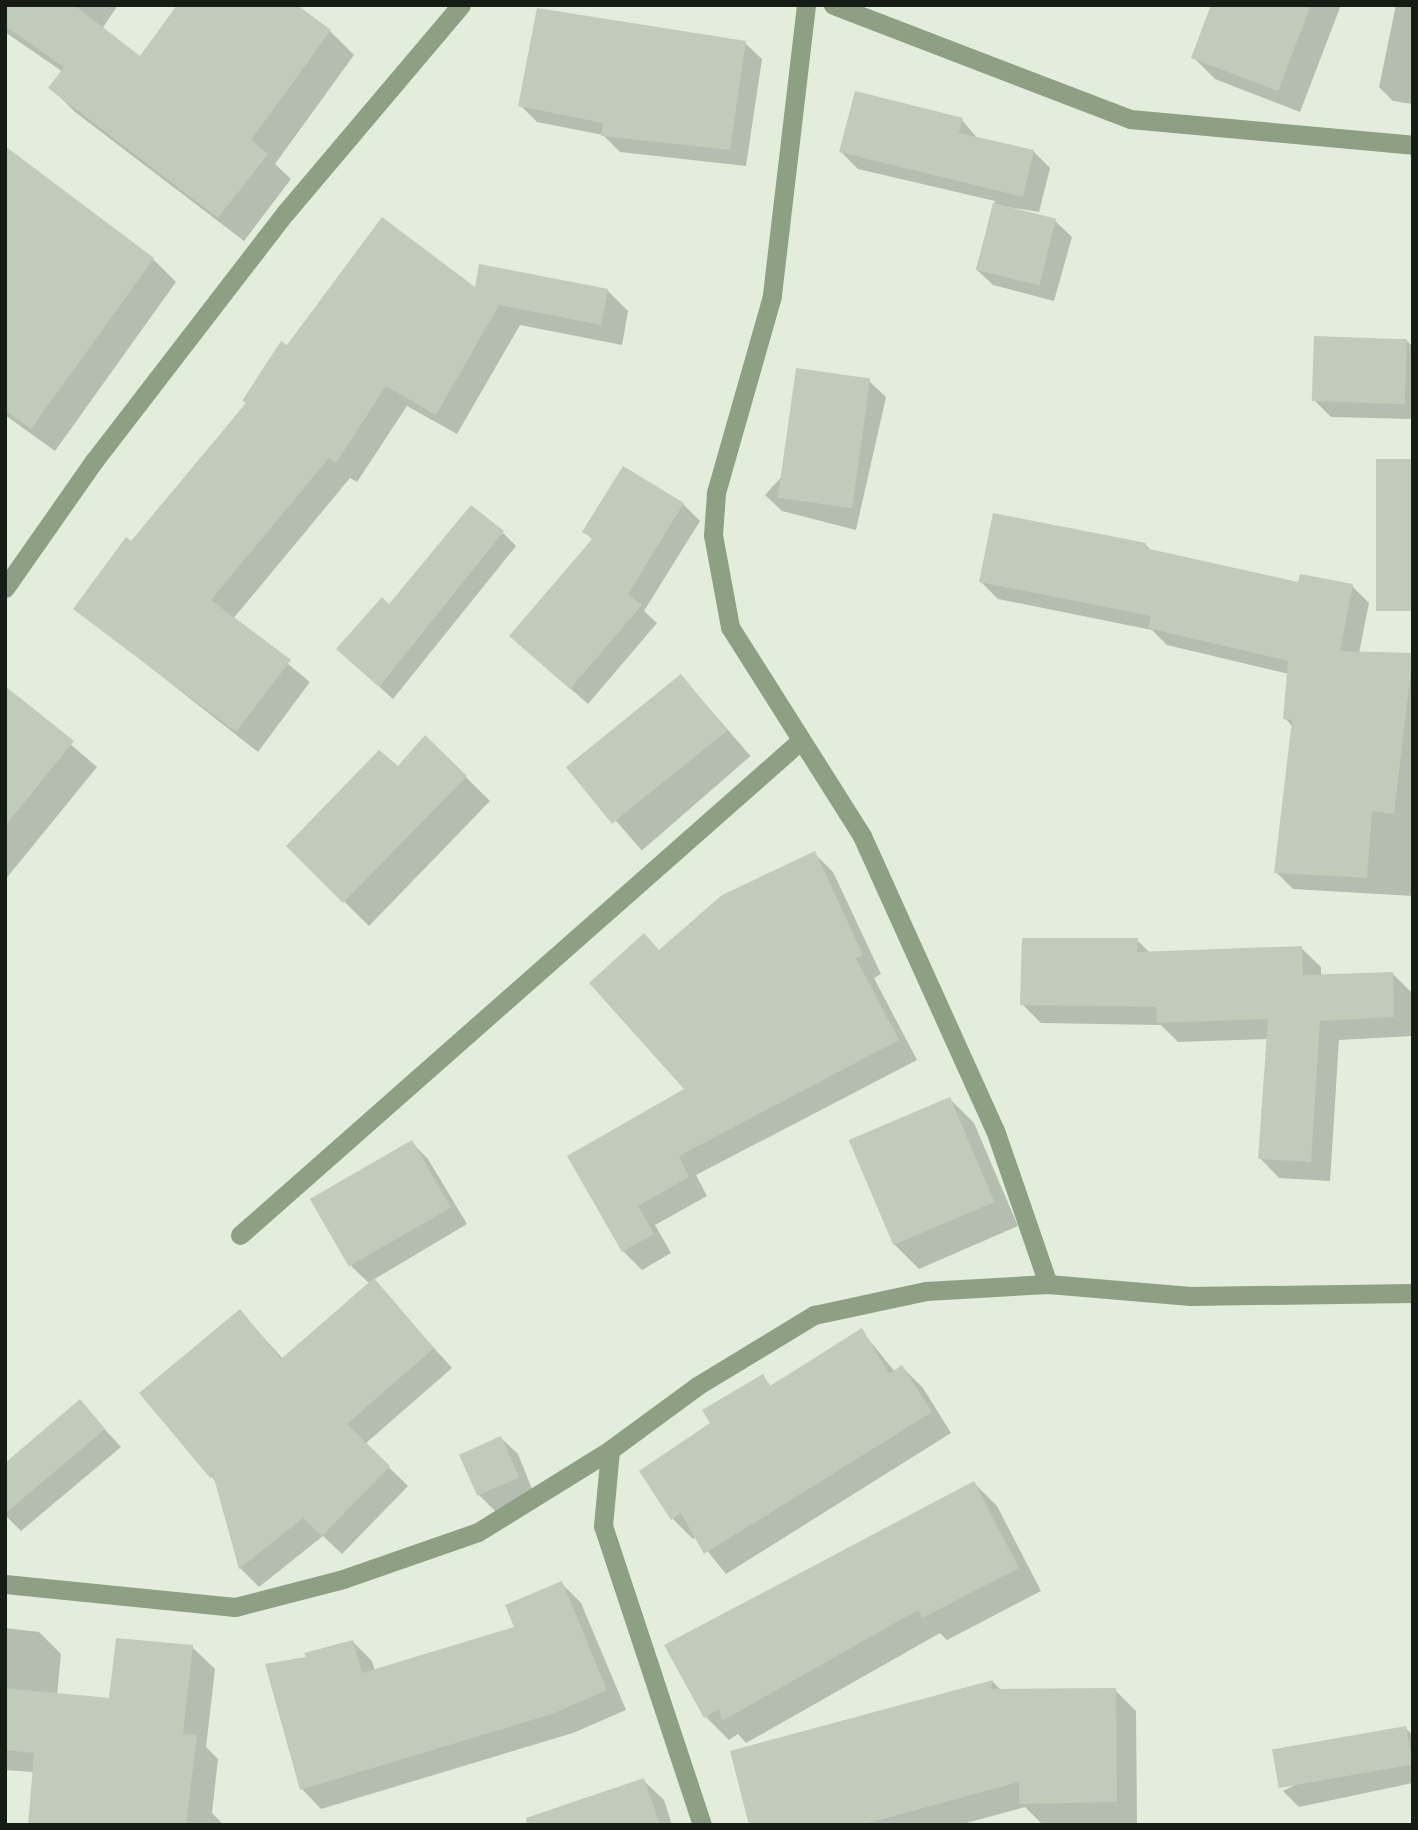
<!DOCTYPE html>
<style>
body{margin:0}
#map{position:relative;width:1418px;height:1830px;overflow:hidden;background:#e2eddb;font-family:"Work Sans",sans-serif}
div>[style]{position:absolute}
.shadow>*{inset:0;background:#0003;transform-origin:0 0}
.building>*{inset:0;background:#c0cbb9;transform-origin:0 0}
.minor>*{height:19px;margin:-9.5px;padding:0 9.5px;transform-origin:9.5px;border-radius:9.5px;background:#8ea083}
span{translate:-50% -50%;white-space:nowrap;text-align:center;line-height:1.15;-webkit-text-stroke:6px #fff;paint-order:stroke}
.frame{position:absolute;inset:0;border:7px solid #171b15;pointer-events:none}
</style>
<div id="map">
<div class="shadow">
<div style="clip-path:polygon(5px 5px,118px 5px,102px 29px,140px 58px,330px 31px,354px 55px,275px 164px,291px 179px,244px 241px,75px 112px,51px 88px,63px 72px,5px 32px)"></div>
<div style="clip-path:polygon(1213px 5px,1341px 5px,1300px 112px,1215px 79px,1193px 57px)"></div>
<div style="clip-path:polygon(1396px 5px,1413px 5px,1413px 104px,1393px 101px,1379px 87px)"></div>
<div style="clip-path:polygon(745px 43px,762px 59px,746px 166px,620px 152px,603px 135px,537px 122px,520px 105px)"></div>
<div style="clip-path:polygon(962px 120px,978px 139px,1033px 151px,1050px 168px,1039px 212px,995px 205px,1055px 221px,1072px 237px,1054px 301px,993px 285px,976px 269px,995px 201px,858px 169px,841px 152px)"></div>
<div style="clip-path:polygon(5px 254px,153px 259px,176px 282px,55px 451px,5px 415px)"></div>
<div style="clip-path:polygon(476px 290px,607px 290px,628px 311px,622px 345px,520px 325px,457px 434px,407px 406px,357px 482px,350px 478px,233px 619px,310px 682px,258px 752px,75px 608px,248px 404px,288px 348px)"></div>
<div style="clip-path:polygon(1407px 341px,1413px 347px,1413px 419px,1331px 417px,1314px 400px)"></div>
<div style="clip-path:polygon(869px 381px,886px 397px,856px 530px,782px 511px,765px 495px)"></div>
<div style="clip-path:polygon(683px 504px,700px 521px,644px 611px,657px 623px,588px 704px,511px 636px,593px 540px,585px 532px)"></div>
<div style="clip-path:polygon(503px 533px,516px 546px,393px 699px,352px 662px,390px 606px)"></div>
<div style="clip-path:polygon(1146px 545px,1152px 551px,1300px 584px,1352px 586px,1369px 603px,1359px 653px,1413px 655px,1413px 896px,1293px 889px,1276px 872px,1293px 727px,1285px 718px,1289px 674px,1167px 645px,1152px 630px,998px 599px,981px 582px)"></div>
<div style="left:681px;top:676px;width:106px;height:144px;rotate:49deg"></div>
<div style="clip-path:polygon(5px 688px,97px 767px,5px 880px)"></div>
<div style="clip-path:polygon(425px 737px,490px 801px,369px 926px,288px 846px,398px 769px)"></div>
<div style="clip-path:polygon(814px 853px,833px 872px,881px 974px,874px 978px,917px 1060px,696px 1175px,707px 1196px,655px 1225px,671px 1253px,642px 1270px,623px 1251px,570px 1157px,687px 1089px,660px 952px)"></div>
<div style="clip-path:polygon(1137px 940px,1150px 953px,1301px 948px,1321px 967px,1321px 976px,1393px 974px,1412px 993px,1413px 1036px,1339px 1040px,1330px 1181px,1279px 1178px,1260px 1158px,1268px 1039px,1178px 1042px,1161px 1025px,1041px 1023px,1022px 1004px)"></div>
<div style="clip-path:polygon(950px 1099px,974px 1123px,1018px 1226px,919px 1269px,894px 1244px)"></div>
<div style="clip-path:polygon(411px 1142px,428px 1159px,467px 1224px,373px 1280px,452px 1368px,365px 1444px,408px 1486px,342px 1554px,323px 1536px,259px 1587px,240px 1568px,216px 1482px,142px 1393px,240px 1311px,283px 1359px,370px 1284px,351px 1266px)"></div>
<div style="clip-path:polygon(861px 1330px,895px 1372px,902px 1367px,923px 1388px,951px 1433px,726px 1574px,696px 1537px,693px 1539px,673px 1519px,712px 1424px,762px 1377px,772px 1387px)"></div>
<div style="clip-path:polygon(80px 1402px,121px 1447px,21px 1531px,5px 1515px,11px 1460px)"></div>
<div style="clip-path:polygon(501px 1438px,518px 1454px,534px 1494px,496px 1512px,479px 1495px)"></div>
<div style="clip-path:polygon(974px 1483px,997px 1506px,1041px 1591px,947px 1640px,940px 1633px,746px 1743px,738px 1734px,729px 1740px,706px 1717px)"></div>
<div style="clip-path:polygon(561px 1583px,581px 1603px,626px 1710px,573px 1733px,321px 1809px,302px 1789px,352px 1641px,372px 1661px,375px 1671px,517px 1628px)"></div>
<div style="clip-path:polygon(5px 1628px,39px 1632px,61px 1654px,57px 1695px,111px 1700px,192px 1647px,215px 1669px,206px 1747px,218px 1759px,212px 1813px,224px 1825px,30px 1825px,34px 1772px,5px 1770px)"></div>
<div style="clip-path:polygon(993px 1682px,1001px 1690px,1115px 1690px,1136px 1711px,1137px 1823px,1042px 1824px,1025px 1807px,959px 1825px,751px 1825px,732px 1752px)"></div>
<div style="clip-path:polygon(1405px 1728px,1413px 1735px,1413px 1783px,1299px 1807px,1283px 1791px)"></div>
<div style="clip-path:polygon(643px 1780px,664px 1800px,672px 1825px,584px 1825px)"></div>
</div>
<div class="building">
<div style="clip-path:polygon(5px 5px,74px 5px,140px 56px,177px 5px,297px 5px,331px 30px,251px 140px,268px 154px,218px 218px,48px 88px,64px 67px,5px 26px)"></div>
<div style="clip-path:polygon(1211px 5px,1311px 5px,1278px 91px,1191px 58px)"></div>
<div style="clip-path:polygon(537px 8px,746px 41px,730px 150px,601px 136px,603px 123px,518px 106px)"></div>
<div style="clip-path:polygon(855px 91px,963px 118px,959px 133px,1034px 150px,1023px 197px,839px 152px)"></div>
<div style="clip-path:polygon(5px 146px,154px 258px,31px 429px,5px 410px)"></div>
<div style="left:993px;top:203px;width:65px;height:69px;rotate:14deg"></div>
<div style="clip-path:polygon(382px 217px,475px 287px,479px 264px,608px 289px,601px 325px,499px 305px,436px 415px,386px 386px,336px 463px,329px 458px,211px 600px,291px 660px,236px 732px,73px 609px,126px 537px,131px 541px,246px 403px,242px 401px,281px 341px,287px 345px)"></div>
<div style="left:1314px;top:336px;width:93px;height:65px;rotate:2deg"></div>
<div style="left:796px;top:368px;width:75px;height:131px;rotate:8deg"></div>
<div style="left:1376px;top:459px;width:37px;height:152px"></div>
<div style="clip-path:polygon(623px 466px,684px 503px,628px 594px,642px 605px,570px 689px,509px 636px,593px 538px,582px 532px)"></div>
<div style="clip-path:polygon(471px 505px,504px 531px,379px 687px,336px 649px,382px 597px,389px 604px)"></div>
<div style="clip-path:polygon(993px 513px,1146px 543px,1145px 548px,1298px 582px,1300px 574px,1353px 584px,1340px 651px,1413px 653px,1394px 814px,1372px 811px,1367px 878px,1274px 873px,1292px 720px,1283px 719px,1288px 661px,1148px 628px,1151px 616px,979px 582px)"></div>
<div style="left:681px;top:674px;width:73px;height:148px;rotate:51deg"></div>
<div style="clip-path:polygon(5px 686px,74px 741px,5px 826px)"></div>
<div style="clip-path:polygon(425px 735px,467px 776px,343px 903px,286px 846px,379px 750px,398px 766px)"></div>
<div style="clip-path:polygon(815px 851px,863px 955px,856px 958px,899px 1040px,679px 1156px,689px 1177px,638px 1206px,654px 1234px,622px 1252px,567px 1156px,684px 1089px,589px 983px,644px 933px,659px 950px,722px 895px)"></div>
<div style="clip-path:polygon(1022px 938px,1138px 938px,1137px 952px,1302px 946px,1303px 975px,1393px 972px,1394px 1017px,1320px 1021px,1311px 1162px,1258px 1159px,1268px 1019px,1157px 1023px,1156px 1007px,1020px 1005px)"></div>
<div style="left:950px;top:1097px;width:114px;height:110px;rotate:67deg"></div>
<div style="left:412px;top:1140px;width:78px;height:118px;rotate:60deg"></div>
<div style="clip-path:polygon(374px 1278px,434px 1348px,347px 1424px,390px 1466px,322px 1536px,303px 1518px,239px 1569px,212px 1471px,211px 1479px,139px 1393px,240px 1309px,281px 1359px)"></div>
<div style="clip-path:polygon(862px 1328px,889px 1374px,902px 1365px,932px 1412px,704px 1554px,681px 1513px,671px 1520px,639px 1471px,710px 1423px,702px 1410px,763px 1374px,770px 1386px)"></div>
<div style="clip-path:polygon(80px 1399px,105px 1429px,5px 1514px,5px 1463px)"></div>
<div style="left:501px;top:1436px;width:45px;height:46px;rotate:66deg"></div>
<div style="clip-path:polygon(974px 1481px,1019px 1568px,922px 1618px,918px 1610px,722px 1721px,719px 1709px,704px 1718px,664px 1645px)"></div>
<div style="clip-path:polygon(562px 1581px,607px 1690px,552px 1714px,300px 1790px,265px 1664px,306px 1657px,304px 1653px,353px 1640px,362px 1673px,514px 1627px,505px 1605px)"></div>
<div style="clip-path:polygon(116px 1638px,193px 1645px,183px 1734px,197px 1735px,186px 1825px,28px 1825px,34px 1753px,5px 1750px,5px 1688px,109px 1698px)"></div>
<div style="clip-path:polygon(993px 1680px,991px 1689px,1116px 1688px,1117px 1802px,1019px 1804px,1019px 1782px,861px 1825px,749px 1825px,730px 1751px)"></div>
<div style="left:1406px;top:1726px;width:39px;height:136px;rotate:80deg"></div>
<div style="clip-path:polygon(644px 1778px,660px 1825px,527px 1825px,526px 1818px)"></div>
</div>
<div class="minor">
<div style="left:806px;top:5px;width:293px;rotate:96.7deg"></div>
<div style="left:772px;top:296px;width:205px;rotate:105.9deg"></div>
<div style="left:716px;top:493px;width:42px;rotate:94.1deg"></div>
<div style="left:713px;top:535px;width:94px;rotate:79.5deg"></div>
<div style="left:730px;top:627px;width:247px;rotate:57.7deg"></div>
<div style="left:862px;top:836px;width:323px;rotate:65.7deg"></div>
<div style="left:995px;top:1130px;width:163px;rotate:71deg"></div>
<div style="left:833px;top:5px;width:318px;rotate:21deg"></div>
<div style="left:1130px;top:119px;width:284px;rotate:5.2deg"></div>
<div style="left:5px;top:588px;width:155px;rotate:-55deg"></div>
<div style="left:94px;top:461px;width:314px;rotate:-52.4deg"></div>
<div style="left:286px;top:212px;width:271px;rotate:-49.8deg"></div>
<div style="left:240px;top:1235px;width:745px;rotate:-41.41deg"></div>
<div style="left:5px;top:1584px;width:231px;rotate:5.7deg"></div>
<div style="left:235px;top:1607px;width:112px;rotate:-14.5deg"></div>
<div style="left:343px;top:1579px;width:143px;rotate:-19.2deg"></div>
<div style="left:478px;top:1532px;width:155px;rotate:-31.8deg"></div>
<div style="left:702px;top:1825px;width:315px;rotate:-108.3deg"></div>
<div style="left:603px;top:1526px;width:76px;rotate:-84.7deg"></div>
<div style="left:610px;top:1450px;width:108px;rotate:-36.3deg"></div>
<div style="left:697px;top:1386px;width:137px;rotate:-31.3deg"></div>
<div style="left:814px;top:1315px;width:115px;rotate:-12.1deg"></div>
<div style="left:926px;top:1291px;width:122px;rotate:-3.3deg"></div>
<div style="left:1048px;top:1284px;width:143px;rotate:4.8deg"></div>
<div style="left:1190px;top:1296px;width:223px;rotate:-0.8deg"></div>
</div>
<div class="frame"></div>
</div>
